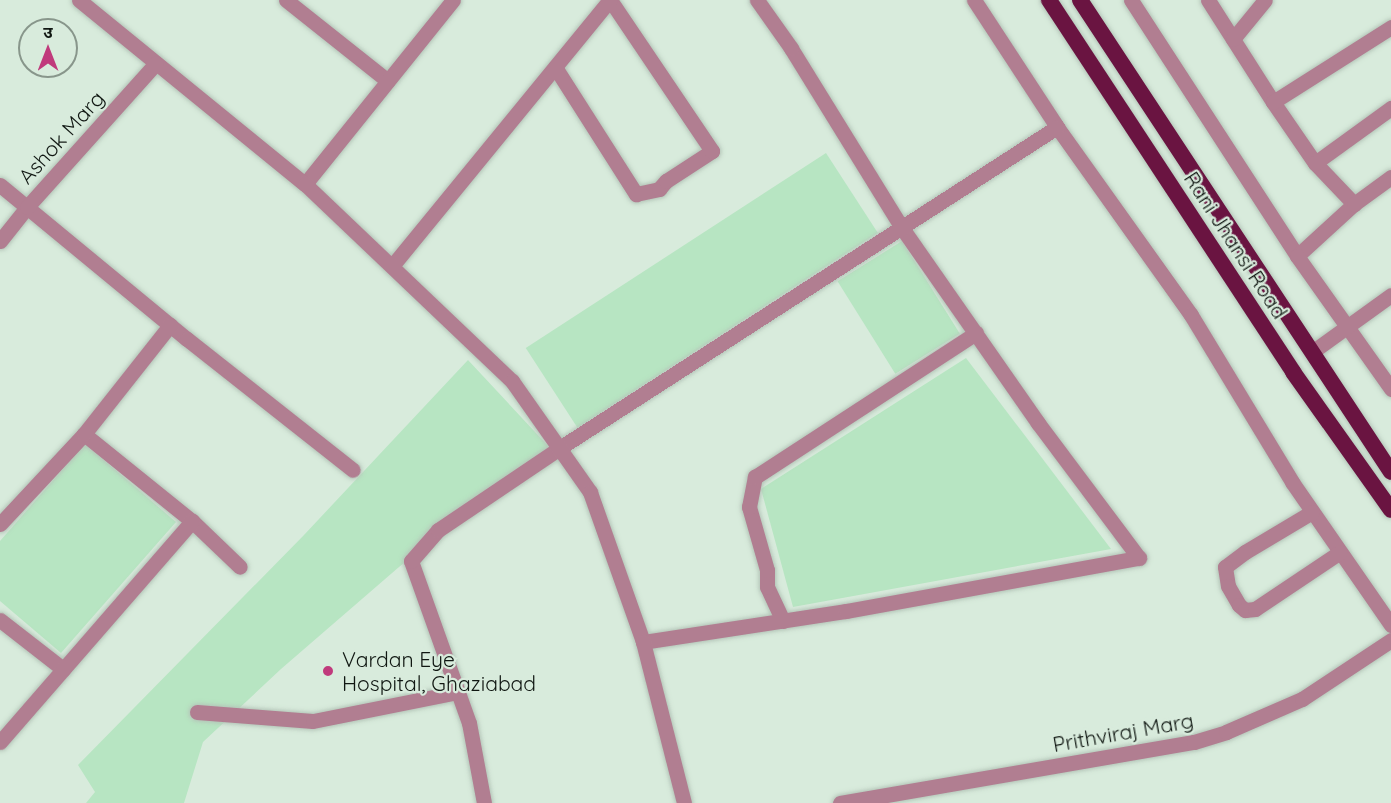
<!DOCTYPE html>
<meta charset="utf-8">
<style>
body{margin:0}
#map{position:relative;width:1391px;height:803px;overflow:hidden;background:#d8ebdc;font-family:Quicksand,"Noto Sans Devanagari",sans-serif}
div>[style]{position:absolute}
.green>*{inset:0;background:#b7e5c2;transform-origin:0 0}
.roads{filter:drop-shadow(0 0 2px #b4c5b8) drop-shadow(0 0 2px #b4c5b8)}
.minor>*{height:15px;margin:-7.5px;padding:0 7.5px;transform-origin:7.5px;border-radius:7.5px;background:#b17e91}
.tertiary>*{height:15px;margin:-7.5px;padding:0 7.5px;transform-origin:7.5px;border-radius:7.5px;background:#b17e91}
.trunk>*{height:16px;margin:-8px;padding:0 8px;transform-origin:8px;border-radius:8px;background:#6a1441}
.dots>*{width:16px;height:16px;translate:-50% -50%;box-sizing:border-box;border:3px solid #d8ebdc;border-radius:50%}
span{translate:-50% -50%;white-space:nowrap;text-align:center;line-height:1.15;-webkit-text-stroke:4.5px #d8ebdc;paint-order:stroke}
.street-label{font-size:21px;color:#101712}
.poi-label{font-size:21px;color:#101712}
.left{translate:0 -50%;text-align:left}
.north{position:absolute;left:18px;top:18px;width:60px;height:60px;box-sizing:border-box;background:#d8ebdc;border:2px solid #88968b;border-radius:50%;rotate:0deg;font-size:16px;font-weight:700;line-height:24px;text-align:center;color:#101712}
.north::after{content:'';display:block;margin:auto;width:21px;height:27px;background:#c03a7c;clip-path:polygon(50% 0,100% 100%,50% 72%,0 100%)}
</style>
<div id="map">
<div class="green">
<div style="left:826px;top:153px;width:95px;height:358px;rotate:57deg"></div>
<div style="left:902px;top:241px;width:109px;height:76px;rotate:58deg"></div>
<div style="clip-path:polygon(966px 358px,1111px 549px,793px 607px,761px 489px)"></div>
<div style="clip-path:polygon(468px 360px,549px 447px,399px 567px,281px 669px,203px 742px,184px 803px,86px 803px,95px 792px,78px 765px,304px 535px)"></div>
<div style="clip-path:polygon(85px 444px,176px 522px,61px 653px,0 601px,0 541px)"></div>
</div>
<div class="roads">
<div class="minor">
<div style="left:286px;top:0;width:130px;rotate:38.5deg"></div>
<div style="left:974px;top:0;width:152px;rotate:56.8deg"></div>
<div style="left:1057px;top:127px;width:231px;rotate:54.5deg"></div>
<div style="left:1191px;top:315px;width:195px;rotate:58.8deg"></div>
<div style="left:1292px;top:482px;width:174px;rotate:55.3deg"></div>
<div style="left:1131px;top:0;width:305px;rotate:57deg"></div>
<div style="left:1297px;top:256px;width:77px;rotate:-42.4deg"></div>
<div style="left:1208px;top:0;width:121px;rotate:57.5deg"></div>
<div style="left:1273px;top:102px;width:74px;rotate:55.5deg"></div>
<div style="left:1315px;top:163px;width:57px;rotate:46.4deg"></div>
<div style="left:1354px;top:204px;width:46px;rotate:-36.1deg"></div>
<div style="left:1233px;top:39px;width:50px;rotate:-50.6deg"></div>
<div style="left:555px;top:67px;width:151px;rotate:57.5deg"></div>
<div style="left:636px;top:194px;width:24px;rotate:-12deg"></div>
<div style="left:659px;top:189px;width:11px;rotate:-49deg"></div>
<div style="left:666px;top:181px;width:55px;rotate:-33.1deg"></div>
<div style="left:712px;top:151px;width:182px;rotate:-124deg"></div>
<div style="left:1273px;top:102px;width:140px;rotate:-32.4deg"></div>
<div style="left:1315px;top:163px;width:94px;rotate:-35.9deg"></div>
<div style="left:305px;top:184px;width:236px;rotate:-51.2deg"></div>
<div style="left:0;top:185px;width:242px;rotate:39.5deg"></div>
<div style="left:187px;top:339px;width:211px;rotate:38.3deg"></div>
<div style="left:1297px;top:256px;width:163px;rotate:54.7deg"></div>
<div style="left:392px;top:266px;width:344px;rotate:-50.7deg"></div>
<div style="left:1312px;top:352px;width:97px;rotate:-35.8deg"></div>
<div style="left:84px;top:434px;width:139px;rotate:38.9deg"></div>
<div style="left:192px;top:521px;width:66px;rotate:43.8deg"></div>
<div style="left:1312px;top:512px;width:78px;rotate:149.2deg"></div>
<div style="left:1245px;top:552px;width:25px;rotate:143deg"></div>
<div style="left:1225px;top:567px;width:19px;rotate:81deg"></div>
<div style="left:1228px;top:586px;width:22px;rotate:60deg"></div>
<div style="left:1239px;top:605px;width:8px;rotate:40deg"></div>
<div style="left:1245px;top:610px;width:10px;rotate:-6deg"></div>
<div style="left:1255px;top:609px;width:102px;rotate:-33.8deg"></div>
<div style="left:0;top:524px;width:123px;rotate:-47deg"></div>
<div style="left:84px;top:434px;width:139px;rotate:-51.7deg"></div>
<div style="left:0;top:620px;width:80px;rotate:37.9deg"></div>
<div style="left:783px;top:621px;width:38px;rotate:-115deg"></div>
<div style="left:767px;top:587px;width:17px;rotate:-90deg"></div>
<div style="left:767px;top:570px;width:66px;rotate:-105.9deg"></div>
<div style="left:749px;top:507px;width:31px;rotate:-79deg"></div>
<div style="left:755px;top:477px;width:264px;rotate:-33.1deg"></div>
<div style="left:643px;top:642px;width:205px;rotate:-8.7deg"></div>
<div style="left:846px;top:611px;width:298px;rotate:-10.3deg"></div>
<div style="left:1139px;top:558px;width:169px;rotate:-126.8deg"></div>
<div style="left:1038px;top:423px;width:238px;rotate:-124.9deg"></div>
<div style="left:902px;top:228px;width:211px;rotate:-121.7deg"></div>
<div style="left:791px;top:48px;width:59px;rotate:-125.3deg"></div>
<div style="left:197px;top:712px;width:116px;rotate:4.4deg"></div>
<div style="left:313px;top:721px;width:148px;rotate:-11.3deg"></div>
<div style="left:0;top:742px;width:293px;rotate:-49deg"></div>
<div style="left:484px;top:803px;width:81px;rotate:-100.6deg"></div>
<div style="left:469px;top:723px;width:172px;rotate:-109.7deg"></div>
<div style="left:411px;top:561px;width:41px;rotate:-48.9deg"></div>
<div style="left:438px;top:530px;width:145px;rotate:-34deg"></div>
<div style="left:558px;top:449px;width:594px;rotate:-32.83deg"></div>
</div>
<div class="tertiary">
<div style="left:79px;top:0;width:291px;rotate:39.2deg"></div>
<div style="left:305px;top:184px;width:286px;rotate:43.6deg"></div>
<div style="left:512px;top:381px;width:136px;rotate:54.9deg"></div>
<div style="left:590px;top:492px;width:159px;rotate:70.5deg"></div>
<div style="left:643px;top:642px;width:166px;rotate:75.7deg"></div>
<div style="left:0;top:241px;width:43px;rotate:-51.5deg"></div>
<div style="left:27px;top:207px;width:193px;rotate:-48.1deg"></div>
<div style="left:840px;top:803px;width:359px;rotate:-9.8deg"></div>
<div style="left:1194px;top:742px;width:34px;rotate:-17deg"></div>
<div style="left:1226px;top:732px;width:83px;rotate:-23.5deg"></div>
<div style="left:1302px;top:699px;width:107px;rotate:-33.5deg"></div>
</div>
<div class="trunk">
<div style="left:1049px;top:0;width:445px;rotate:56.7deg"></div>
<div style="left:1293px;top:372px;width:169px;rotate:54.6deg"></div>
<div style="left:1080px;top:0;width:565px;rotate:56.62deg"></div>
</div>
</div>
<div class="dots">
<div style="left:328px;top:671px;background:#c03a7c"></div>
</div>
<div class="street-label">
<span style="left:61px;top:137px;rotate:-48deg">Ashok Marg</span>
<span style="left:1236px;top:245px;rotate:57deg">Rani Jhansi Road</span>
<span style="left:1123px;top:732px;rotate:-10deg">Prithviraj Marg</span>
</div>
<div class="poi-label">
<span class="left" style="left:342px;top:671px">Vardan Eye<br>Hospital, Ghaziabad</span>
</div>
<div class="north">उ</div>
</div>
